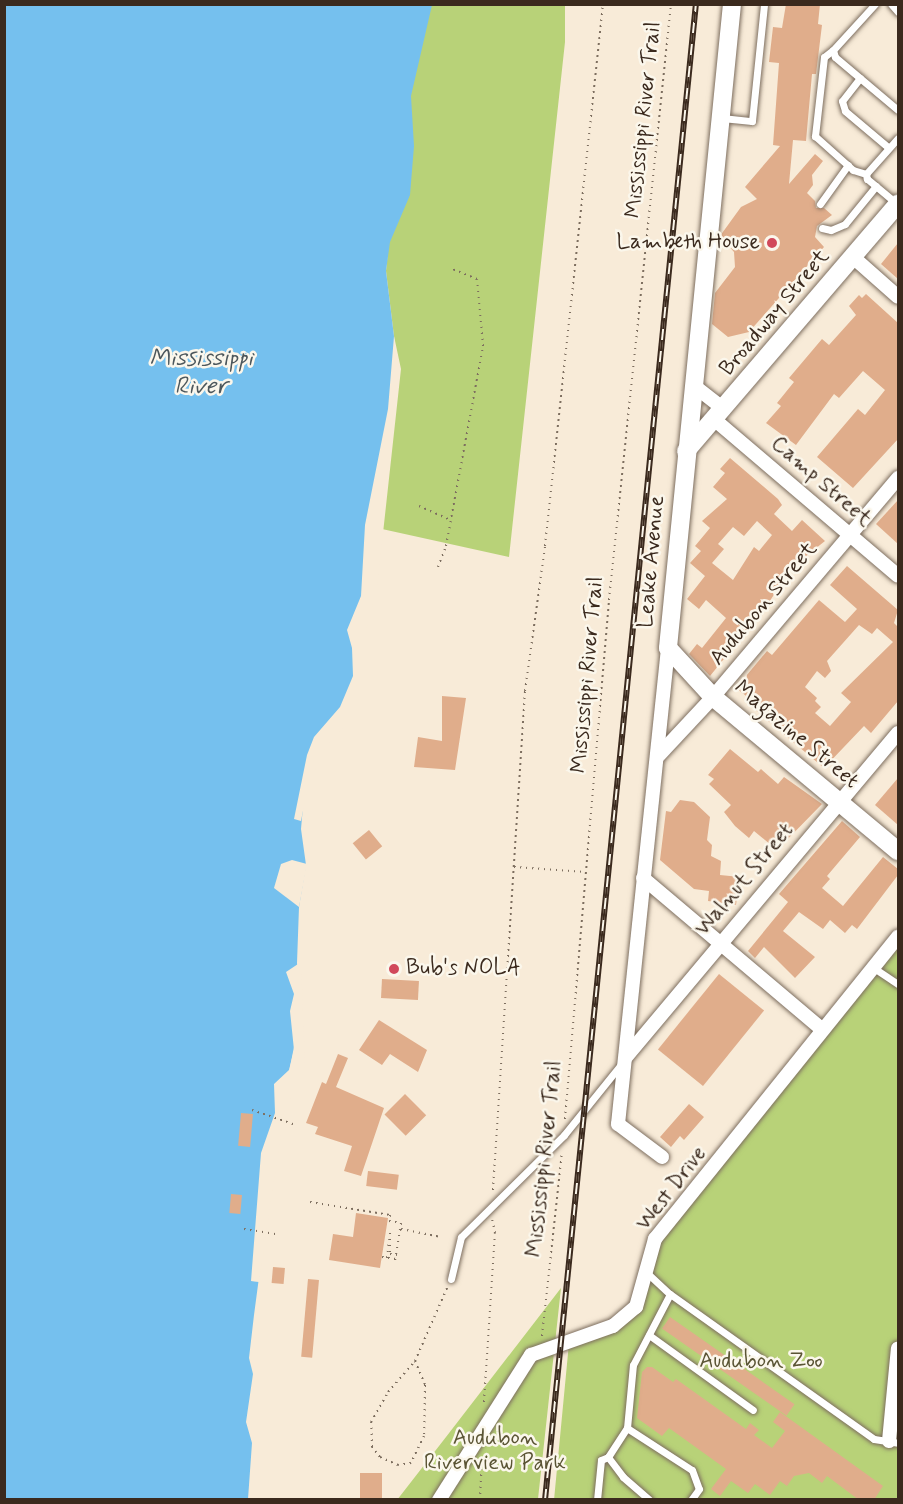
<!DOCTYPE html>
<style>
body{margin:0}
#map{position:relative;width:903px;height:1504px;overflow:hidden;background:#f8ebd8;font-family:Mynerve,sans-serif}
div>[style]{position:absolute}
.green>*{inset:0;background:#b8d278}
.water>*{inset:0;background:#75c0ee}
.pier>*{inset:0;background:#f8ebd8}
.building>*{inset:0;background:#e0ad8b;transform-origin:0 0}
.path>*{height:2px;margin-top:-1px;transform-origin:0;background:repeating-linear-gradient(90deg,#7d6e5f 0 1.5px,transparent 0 6px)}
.roads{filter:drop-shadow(0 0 2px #7d6e5f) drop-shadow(0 0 2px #7d6e5f)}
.service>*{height:7px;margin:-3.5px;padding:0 3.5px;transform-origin:3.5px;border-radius:3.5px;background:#fff}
.minor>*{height:14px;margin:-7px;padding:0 7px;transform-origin:7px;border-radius:7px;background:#fff}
.tertiary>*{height:18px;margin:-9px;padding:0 9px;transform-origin:9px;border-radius:9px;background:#fff}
.rail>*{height:6px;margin-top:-3px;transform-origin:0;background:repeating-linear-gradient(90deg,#fbf7ec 0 11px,#3b2a1e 0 22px);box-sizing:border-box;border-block:2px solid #3b2a1e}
.dots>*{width:16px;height:16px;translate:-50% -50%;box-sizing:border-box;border:3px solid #fbf7ec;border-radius:50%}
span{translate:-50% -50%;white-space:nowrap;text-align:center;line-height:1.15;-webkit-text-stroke:5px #fbf7ec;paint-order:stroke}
.street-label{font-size:22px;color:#3b2a1e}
.poi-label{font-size:22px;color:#3b2a1e}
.right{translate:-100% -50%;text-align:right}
.left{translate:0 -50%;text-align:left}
.park-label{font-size:22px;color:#5a5434}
.water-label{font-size:24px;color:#4c575c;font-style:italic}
.frame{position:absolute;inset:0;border:6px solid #3b2a1e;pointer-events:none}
</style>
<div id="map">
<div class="green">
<div style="clip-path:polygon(413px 5px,565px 5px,565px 42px,509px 557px,382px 529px,398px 369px,386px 271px)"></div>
<div style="clip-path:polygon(898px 945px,898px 1499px,554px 1500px,569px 1343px,636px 1307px,655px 1239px)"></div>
<div style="clip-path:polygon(561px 1288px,538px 1499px,397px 1500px,446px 1437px)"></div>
</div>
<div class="water">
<div style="clip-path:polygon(5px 5px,432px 5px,411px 96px,414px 146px,410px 195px,390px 242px,386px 271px,398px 369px,363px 629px,364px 682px,324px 745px,305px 784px,301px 829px,306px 865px,299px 907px,297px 963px,301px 1012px,281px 1112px,254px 1315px,249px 1358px,253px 1374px,246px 1422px,252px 1443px,248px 1499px,5px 1500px)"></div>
</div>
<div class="pier">
<div style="clip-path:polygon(394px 336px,401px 369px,377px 588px,366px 630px,366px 684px,346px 724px,326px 747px,308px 785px,301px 821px,294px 819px,307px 755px,314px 737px,340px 707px,353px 676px,352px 648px,347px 630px,361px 596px,365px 525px,388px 409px)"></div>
<div style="clip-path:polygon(292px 860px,307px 864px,299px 907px,274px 888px,281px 864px)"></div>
<div style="clip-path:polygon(301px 962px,305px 1066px,284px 1113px,259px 1282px,251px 1281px,261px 1153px,275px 1113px,274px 1084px,289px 1070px,294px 1050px,290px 1011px,294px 994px,286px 972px)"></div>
</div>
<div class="building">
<div style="clip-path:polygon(786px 4px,820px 4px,818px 24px,822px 25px,816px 74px,812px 74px,806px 141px,793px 140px,789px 184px,815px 154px,823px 161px,812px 175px,813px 185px,807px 193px,815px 201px,816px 208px,824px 208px,832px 215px,817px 226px,815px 237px,824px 247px,749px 332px,728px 337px,712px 324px,715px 293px,735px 267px,734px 252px,720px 236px,741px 207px,757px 199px,745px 187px,780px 146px,773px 145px,779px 63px,769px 62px,773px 27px,782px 28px)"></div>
<div style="clip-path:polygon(898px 243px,898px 279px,881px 264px)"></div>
<div style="clip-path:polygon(866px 294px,898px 323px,898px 439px,853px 488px,817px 457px,858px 409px,865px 415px,885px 390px,863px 371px,839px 398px,834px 394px,796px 445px,766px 423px,781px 406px,777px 403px,794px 382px,789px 378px,822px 339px,829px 345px,856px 315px,849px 306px,859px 295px,862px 298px)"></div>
<div style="clip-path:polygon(evenodd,730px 458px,778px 499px,782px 505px,774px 514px,792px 531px,802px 520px,825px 541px,801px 560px,798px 557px,766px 607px,710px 676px,689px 654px,697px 644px,702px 648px,726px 618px,706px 600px,699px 609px,687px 599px,705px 576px,690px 563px,701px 551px,695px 546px,710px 528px,702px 521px,727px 499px,713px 487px,725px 473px,720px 469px,730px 458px,757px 521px,772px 535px,759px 551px,754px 547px,733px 580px,712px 563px,724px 549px,718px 544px,733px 527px,744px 536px,757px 521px)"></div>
<div style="clip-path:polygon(898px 500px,898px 544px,876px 524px)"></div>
<div style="clip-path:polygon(evenodd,847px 566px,898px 610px,894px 623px,898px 627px,898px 701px,871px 733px,864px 726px,824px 768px,747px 703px,750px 699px,736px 688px,767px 651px,772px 655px,819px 600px,845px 622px,857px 609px,830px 585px,847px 566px,859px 625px,872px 634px,877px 628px,893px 642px,841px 693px,851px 702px,830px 726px,815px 713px,821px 707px,815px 701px,817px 698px,805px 687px,817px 671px,825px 678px,831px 671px,827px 661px,859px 625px)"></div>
<div style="clip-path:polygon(442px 696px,466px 698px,455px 770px,414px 767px,418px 737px,442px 741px)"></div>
<div style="clip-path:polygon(730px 749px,758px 772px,761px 769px,778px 784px,784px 777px,822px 804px,777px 850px,754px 831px,749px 838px,735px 826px,724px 812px,731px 805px,709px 784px,714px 779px,708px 775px)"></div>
<div style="clip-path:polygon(898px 778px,898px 825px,875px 805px)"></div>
<div style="clip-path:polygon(680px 800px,694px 802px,710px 817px,707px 840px,712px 845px,711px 856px,721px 861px,720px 875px,740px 877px,736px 905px,708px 901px,709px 891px,694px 889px,660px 860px,666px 811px,671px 812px)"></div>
<div style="clip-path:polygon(842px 821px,860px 837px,827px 876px,830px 879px,822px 888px,843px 906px,883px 857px,898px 869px,898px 875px,857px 929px,852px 925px,845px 933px,830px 920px,823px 929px,799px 912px,783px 931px,815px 957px,795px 978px,764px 947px,755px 958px,748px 951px,788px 902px,779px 894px)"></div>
<div style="left:369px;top:830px;width:21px;height:21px;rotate:51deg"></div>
<div style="left:719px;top:974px;width:58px;height:97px;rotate:39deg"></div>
<div style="left:382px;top:979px;width:37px;height:19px;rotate:3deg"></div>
<div style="clip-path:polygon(379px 1020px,427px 1050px,418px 1072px,390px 1054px,382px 1065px,359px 1050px)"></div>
<div style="clip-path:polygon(338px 1054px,348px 1058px,336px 1087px,384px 1108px,361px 1176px,344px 1171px,352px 1146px,315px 1134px,318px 1127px,306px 1123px,322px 1082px,326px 1084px)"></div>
<div style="left:405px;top:1094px;width:30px;height:29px;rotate:45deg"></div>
<div style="clip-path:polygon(689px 1104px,704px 1117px,684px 1140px,680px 1136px,671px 1147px,660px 1137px)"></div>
<div style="left:241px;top:1113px;width:12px;height:33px;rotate:5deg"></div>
<div style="left:368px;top:1171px;width:31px;height:15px;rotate:7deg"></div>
<div style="left:231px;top:1194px;width:11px;height:19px;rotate:5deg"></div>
<div style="clip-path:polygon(356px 1213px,388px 1218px,380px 1268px,329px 1260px,333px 1234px,353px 1237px)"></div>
<div style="left:273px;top:1267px;width:12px;height:16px;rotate:5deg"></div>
<div style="left:308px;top:1279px;width:11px;height:78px;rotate:5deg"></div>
<div style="left:670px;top:1317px;width:152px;height:14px;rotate:35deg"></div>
<div style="clip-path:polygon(652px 1367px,673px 1382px,676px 1379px,746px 1429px,750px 1423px,759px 1430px,754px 1435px,772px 1448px,785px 1431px,773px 1422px,780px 1412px,883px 1486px,874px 1500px,859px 1500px,827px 1476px,822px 1483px,809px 1473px,794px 1476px,787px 1486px,780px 1481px,770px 1495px,755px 1484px,748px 1493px,731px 1481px,720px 1496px,711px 1489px,726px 1469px,669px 1428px,662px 1436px,637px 1418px,642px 1372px,647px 1367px)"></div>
<div style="left:360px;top:1473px;width:22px;height:27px"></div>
</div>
<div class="path">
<div style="left:419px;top:506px;width:35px;rotate:24deg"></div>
<div style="left:438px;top:567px;width:22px;rotate:-69deg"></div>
<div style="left:446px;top:546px;width:203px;rotate:-79.5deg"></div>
<div style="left:483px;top:346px;width:67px;rotate:-95.1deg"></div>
<div style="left:477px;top:279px;width:27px;rotate:-158deg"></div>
<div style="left:514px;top:867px;width:72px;rotate:4deg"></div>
<div style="left:252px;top:1110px;width:46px;rotate:18.8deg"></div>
<div style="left:565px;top:1119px;width:521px;rotate:-85.15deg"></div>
<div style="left:609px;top:600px;width:599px;rotate:-84.06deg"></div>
<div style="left:493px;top:1190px;width:500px;rotate:-86.33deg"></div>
<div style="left:525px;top:691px;width:146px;rotate:-82.1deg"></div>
<div style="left:545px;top:546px;width:545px;rotate:-83.89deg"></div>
<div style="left:310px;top:1202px;width:81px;rotate:9.2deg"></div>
<div style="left:390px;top:1215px;width:6px;rotate:99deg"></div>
<div style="left:389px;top:1221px;width:12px;rotate:9deg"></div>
<div style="left:401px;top:1223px;width:39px;rotate:99deg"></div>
<div style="left:244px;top:1229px;width:33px;rotate:9deg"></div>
<div style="left:401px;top:1229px;width:41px;rotate:11.3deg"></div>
<div style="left:382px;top:1257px;width:14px;rotate:8deg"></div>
<div style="left:387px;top:1258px;width:25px;rotate:-83deg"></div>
<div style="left:390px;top:1233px;width:21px;rotate:90deg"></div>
<div style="left:390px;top:1254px;width:7px;rotate:8deg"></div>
<div style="left:542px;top:1336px;width:186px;rotate:-83.8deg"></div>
<div style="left:415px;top:1361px;width:26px;rotate:67deg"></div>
<div style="left:425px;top:1385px;width:51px;rotate:91.1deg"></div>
<div style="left:424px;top:1436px;width:30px;rotate:116deg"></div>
<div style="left:411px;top:1463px;width:13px;rotate:171deg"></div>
<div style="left:398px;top:1465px;width:20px;rotate:-156deg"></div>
<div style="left:380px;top:1457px;width:13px;rotate:-129deg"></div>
<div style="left:372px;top:1447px;width:25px;rotate:-92deg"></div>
<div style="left:371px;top:1422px;width:34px;rotate:-60deg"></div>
<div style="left:388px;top:1392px;width:41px;rotate:-48.9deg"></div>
<div style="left:415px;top:1361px;width:80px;rotate:-66.3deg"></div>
<div style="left:484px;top:1402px;width:169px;rotate:-86.3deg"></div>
<div style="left:495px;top:1233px;width:14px;rotate:-102deg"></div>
<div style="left:480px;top:1500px;width:42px;rotate:-87.3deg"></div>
</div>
<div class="roads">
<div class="service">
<div style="left:875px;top:4px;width:62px;rotate:132.4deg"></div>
<div style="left:833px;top:50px;width:7px;rotate:74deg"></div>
<div style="left:835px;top:57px;width:82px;rotate:40.1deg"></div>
<div style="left:891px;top:4px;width:11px;rotate:49deg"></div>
<div style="left:833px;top:50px;width:11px;rotate:142deg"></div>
<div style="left:824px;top:57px;width:80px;rotate:96.5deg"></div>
<div style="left:815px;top:136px;width:51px;rotate:41.8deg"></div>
<div style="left:853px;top:170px;width:14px;rotate:17deg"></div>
<div style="left:860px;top:78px;width:29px;rotate:128deg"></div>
<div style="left:842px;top:101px;width:10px;rotate:73deg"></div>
<div style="left:845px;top:111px;width:57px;rotate:40.1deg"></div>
<div style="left:722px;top:118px;width:30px;rotate:6deg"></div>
<div style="left:752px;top:121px;width:118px;rotate:-84.1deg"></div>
<div style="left:896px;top:203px;width:38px;rotate:-140deg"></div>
<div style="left:867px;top:179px;width:5px;rotate:-101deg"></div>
<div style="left:866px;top:174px;width:48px;rotate:-48.4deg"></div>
<div style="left:820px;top:204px;width:48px;rotate:-54.3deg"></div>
<div style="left:822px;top:228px;width:9px;rotate:13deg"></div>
<div style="left:831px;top:230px;width:15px;rotate:-23deg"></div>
<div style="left:845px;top:224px;width:49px;rotate:-50.8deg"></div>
<div style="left:874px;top:968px;width:29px;rotate:34deg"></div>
<div style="left:645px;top:1271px;width:34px;rotate:43deg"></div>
<div style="left:670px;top:1294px;width:250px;rotate:35.4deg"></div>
<div style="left:874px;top:1439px;width:24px;rotate:9deg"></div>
<div style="left:451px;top:1279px;width:43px;rotate:-76.6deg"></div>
<div style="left:461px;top:1237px;width:145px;rotate:-44.7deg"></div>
<div style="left:564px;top:1135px;width:94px;rotate:-51.1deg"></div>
<div style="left:649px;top:1335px;width:128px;rotate:35.8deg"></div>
<div style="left:627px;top:1428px;width:77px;rotate:32.9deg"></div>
<div style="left:692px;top:1470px;width:20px;rotate:70deg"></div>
<div style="left:699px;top:1489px;width:14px;rotate:126deg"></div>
<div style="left:608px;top:1457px;width:25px;rotate:53deg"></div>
<div style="left:623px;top:1477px;width:35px;rotate:41deg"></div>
<div style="left:597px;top:1500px;width:40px;rotate:-84.3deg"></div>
<div style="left:601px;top:1460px;width:8px;rotate:-23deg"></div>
<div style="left:608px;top:1457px;width:35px;rotate:-57deg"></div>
<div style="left:627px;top:1428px;width:63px;rotate:-84.6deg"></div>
<div style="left:633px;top:1365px;width:80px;rotate:-62.5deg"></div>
</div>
<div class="minor">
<div style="left:853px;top:257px;width:60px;rotate:41.6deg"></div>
<div style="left:693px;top:385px;width:39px;rotate:38deg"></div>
<div style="left:715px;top:420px;width:240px;rotate:40.4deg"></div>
<div style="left:659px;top:755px;width:79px;rotate:-47deg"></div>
<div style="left:713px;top:697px;width:287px;rotate:-49.8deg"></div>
<div style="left:643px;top:878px;width:234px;rotate:40.2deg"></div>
<div style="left:626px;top:1057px;width:423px;rotate:-50deg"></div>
<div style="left:662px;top:1157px;width:55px;rotate:-143.1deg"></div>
<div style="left:618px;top:1124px;width:479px;rotate:-84deg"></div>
<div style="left:889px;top:1441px;width:93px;rotate:-84.5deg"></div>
<div style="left:439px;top:1500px;width:172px;rotate:-57.6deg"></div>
<div style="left:531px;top:1355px;width:87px;rotate:-19.5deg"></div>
<div style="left:613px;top:1326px;width:30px;rotate:-40deg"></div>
<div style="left:636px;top:1307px;width:71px;rotate:-74.4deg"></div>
<div style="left:655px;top:1239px;width:388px;rotate:-51.2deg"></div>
</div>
<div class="tertiary">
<div style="left:732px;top:4px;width:647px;rotate:95.68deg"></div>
<div style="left:668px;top:648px;width:67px;rotate:47.4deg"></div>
<div style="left:713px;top:697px;width:241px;rotate:39.8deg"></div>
<div style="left:686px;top:451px;width:326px;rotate:-49.4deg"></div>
</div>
</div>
<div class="rail">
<div style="left:545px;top:1500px;width:1504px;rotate:-84.24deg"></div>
</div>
<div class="dots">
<div style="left:772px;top:243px;background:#d1495b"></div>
<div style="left:394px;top:969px;background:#d1495b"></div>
</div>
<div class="street-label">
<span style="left:644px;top:120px;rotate:-84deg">Mississippi River Trail</span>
<span style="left:775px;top:313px;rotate:-50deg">Broadway Street</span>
<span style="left:821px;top:482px;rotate:41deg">Camp Street</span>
<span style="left:652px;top:562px;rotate:-85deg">Leake Avenue</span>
<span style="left:764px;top:604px;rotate:-50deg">Audubon Street</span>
<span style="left:588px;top:675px;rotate:-85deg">Mississippi River Trail</span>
<span style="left:796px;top:735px;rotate:40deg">Magazine Street</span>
<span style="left:745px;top:880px;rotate:-50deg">Walnut Street</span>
<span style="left:545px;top:1159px;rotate:-84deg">Mississippi River Trail</span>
<span style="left:672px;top:1189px;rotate:-52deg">West Drive</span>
</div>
<div class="poi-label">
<span class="right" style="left:760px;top:243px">Lambeth House</span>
<span class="left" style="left:406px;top:969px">Bub's NOLA</span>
</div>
<div class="park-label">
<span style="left:761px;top:1362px">Audubon Zoo</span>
<span style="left:495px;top:1451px">Audubon<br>Riverview Park</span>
</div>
<div class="water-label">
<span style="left:201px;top:373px">Mississippi<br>River</span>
</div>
<div class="frame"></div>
</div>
